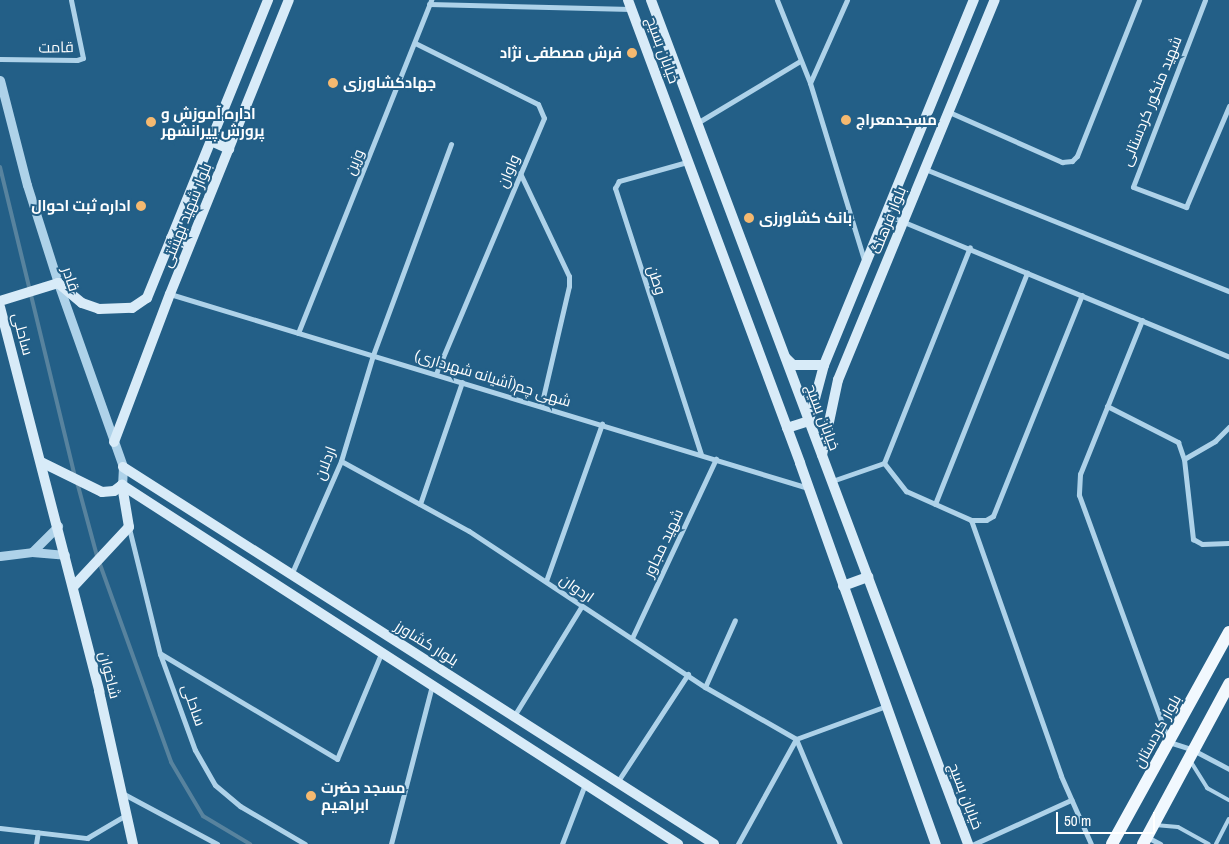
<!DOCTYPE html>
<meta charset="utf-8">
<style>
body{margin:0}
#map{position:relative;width:1229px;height:844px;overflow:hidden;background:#235f87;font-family:"Archivo Narrow",Cairo,sans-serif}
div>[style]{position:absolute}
.stream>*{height:4px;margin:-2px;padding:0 2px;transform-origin:2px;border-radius:2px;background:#58839e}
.service>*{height:4px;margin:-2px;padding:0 2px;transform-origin:2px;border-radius:2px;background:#aed2e9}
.minor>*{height:5px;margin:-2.5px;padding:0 2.5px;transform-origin:2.5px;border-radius:2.5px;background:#aed2e9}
.tertiary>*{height:9px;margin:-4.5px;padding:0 4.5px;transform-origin:4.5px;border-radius:4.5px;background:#aed2e9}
.secondary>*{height:10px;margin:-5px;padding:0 5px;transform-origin:5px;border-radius:5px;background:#d8ebf8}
.primary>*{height:12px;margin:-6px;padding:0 6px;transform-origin:6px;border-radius:6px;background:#f1f8fe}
.dots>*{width:14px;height:14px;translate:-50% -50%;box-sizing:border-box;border:2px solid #235f87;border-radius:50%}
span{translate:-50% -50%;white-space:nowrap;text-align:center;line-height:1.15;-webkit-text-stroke:4px #235f87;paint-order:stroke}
.street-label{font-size:15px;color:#fff}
.poi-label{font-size:15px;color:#fff;font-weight:700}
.right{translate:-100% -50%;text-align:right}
.left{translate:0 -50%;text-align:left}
.scale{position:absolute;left:1056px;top:812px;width:99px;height:22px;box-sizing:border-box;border:2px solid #fff;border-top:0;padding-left:6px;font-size:15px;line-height:18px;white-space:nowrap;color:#fff;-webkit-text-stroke:4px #235f87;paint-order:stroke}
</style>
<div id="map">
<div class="stream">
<div style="left:0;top:167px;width:318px;rotate:76.4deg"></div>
<div style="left:77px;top:482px;width:77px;rotate:74.9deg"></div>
<div style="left:97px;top:556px;width:219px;rotate:70.2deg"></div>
<div style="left:171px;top:762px;width:63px;rotate:59.3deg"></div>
<div style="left:203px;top:816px;width:55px;rotate:30.8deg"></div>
</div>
<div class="service">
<div style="left:1191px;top:762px;width:31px;rotate:58deg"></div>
<div style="left:1207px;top:788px;width:25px;rotate:29deg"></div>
<div style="left:1155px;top:825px;width:23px;rotate:5deg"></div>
<div style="left:1178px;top:827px;width:35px;rotate:29deg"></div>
<div style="left:1216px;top:844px;width:28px;rotate:-63deg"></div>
</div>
<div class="minor">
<div style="left:777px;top:0;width:89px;rotate:68.3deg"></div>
<div style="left:810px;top:83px;width:188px;rotate:73deg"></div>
<div style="left:1205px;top:0;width:200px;rotate:111.1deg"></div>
<div style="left:1133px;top:187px;width:57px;rotate:20.7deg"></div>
<div style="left:1186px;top:207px;width:110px;rotate:-66.9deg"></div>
<div style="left:429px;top:4px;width:202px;rotate:1.4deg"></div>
<div style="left:415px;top:43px;width:137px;rotate:26.4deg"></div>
<div style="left:538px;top:104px;width:15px;rotate:67deg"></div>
<div style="left:544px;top:118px;width:278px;rotate:112.9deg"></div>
<div style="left:0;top:59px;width:77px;rotate:0.7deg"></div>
<div style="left:77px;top:60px;width:6px;rotate:-18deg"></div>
<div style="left:83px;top:58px;width:59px;rotate:-101.7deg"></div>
<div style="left:810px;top:83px;width:91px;rotate:-66deg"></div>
<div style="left:949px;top:112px;width:124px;rotate:23.9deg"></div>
<div style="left:1062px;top:162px;width:10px;rotate:-6deg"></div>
<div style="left:1072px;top:161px;width:7px;rotate:-45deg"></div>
<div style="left:1077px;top:156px;width:168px;rotate:-68.3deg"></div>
<div style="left:697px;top:123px;width:120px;rotate:-31deg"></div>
<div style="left:687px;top:162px;width:71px;rotate:164.4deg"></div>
<div style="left:619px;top:181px;width:8px;rotate:120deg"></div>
<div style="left:615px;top:188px;width:280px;rotate:72.1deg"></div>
<div style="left:925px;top:169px;width:328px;rotate:21.9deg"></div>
<div style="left:520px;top:173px;width:114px;rotate:64.6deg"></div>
<div style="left:569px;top:276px;width:10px;rotate:90deg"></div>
<div style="left:569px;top:286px;width:123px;rotate:103.1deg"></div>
<div style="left:887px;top:215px;width:370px;rotate:22.5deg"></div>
<div style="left:170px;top:294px;width:667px;rotate:16.91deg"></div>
<div style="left:1142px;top:320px;width:166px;rotate:111.9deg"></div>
<div style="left:1080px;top:474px;width:21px;rotate:93deg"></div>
<div style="left:1079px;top:495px;width:263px;rotate:70deg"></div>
<div style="left:1169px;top:742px;width:25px;rotate:18deg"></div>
<div style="left:1193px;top:750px;width:41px;rotate:27.8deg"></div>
<div style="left:298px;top:333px;width:359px;rotate:-68.2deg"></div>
<div style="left:1107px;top:406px;width:80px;rotate:26.9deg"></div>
<div style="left:1178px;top:442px;width:18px;rotate:71deg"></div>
<div style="left:1184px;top:459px;width:81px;rotate:83.6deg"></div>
<div style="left:1193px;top:539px;width:10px;rotate:29deg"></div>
<div style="left:1202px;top:544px;width:27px;rotate:-2deg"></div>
<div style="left:1184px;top:459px;width:36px;rotate:-30deg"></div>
<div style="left:1215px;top:441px;width:20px;rotate:-45deg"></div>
<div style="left:341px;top:461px;width:146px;rotate:28.7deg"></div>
<div style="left:469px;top:531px;width:283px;rotate:33.5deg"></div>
<div style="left:705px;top:687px;width:105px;rotate:29.7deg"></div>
<div style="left:884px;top:463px;width:232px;rotate:-68.3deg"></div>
<div style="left:832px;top:481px;width:55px;rotate:-19.1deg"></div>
<div style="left:884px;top:463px;width:36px;rotate:52deg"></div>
<div style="left:906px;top:491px;width:71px;rotate:24deg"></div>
<div style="left:971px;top:520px;width:15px"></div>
<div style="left:986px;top:520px;width:8px;rotate:-30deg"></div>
<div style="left:993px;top:516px;width:238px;rotate:-68.1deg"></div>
<div style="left:420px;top:504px;width:129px;rotate:-71deg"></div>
<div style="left:935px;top:504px;width:249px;rotate:-68.3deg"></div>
<div style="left:971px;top:520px;width:271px;rotate:70.6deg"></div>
<div style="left:1061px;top:776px;width:74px;rotate:66.2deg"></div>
<div style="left:129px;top:528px;width:130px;rotate:76.2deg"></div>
<div style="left:160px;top:654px;width:102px;rotate:70deg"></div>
<div style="left:195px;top:750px;width:40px;rotate:60.3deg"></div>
<div style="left:215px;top:785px;width:33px;rotate:40deg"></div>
<div style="left:240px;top:806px;width:75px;rotate:30.3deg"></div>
<div style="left:291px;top:575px;width:124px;rotate:-66.3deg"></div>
<div style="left:341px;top:461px;width:111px;rotate:-73.2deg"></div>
<div style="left:373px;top:355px;width:225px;rotate:-69.7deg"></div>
<div style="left:546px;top:581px;width:167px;rotate:-70.4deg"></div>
<div style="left:632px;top:638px;width:198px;rotate:-64.9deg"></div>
<div style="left:161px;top:654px;width:205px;rotate:30.8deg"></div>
<div style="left:337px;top:759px;width:114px;rotate:-67.3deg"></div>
<div style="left:705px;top:687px;width:73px;rotate:-65.9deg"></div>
<div style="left:514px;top:716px;width:128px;rotate:-58.4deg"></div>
<div style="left:796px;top:739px;width:114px;rotate:67.3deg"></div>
<div style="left:618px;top:781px;width:128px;rotate:-56.8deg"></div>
<div style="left:122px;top:793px;width:108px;rotate:28.2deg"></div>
<div style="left:0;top:828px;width:88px;rotate:6.6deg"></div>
<div style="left:87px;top:838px;width:45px;rotate:-30.5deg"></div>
<div style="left:1147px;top:837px;width:15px;rotate:28deg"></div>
<div style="left:36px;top:844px;width:12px;rotate:-81deg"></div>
<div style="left:391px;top:844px;width:163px;rotate:-75.5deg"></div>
<div style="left:562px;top:844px;width:64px;rotate:-69deg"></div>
<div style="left:738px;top:844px;width:120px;rotate:-61.1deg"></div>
<div style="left:796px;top:739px;width:96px;rotate:-20.1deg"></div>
<div style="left:974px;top:844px;width:107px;rotate:-24.4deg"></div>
</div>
<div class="tertiary">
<div style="left:0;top:80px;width:108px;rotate:75.6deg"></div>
<div style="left:27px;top:185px;width:103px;rotate:72.4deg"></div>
<div style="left:58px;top:283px;width:195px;rotate:70.5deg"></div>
<div style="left:123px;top:467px;width:18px;rotate:93deg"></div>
<div style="left:32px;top:552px;width:37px;rotate:-45deg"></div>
<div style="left:0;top:556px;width:32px;rotate:-7deg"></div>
<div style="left:32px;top:552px;width:33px;rotate:5deg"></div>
</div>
<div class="secondary">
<div style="left:628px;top:0;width:494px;rotate:69.6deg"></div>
<div style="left:800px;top:463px;width:405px;rotate:70.4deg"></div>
<div style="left:651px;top:0;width:902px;rotate:69.41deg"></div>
<div style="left:211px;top:141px;width:20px;rotate:24deg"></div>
<div style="left:171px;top:238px;width:19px;rotate:21deg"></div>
<div style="left:0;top:301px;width:61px;rotate:-17.2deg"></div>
<div style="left:58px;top:283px;width:31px;rotate:40deg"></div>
<div style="left:82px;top:303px;width:18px;rotate:19deg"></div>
<div style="left:99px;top:309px;width:33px;rotate:-2deg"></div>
<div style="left:132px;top:308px;width:18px;rotate:-34deg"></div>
<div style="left:147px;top:298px;width:322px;rotate:-67.9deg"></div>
<div style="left:0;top:307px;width:397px;rotate:75.5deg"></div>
<div style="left:99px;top:691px;width:157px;rotate:77.5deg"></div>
<div style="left:786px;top:358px;width:10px;rotate:45deg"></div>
<div style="left:793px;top:365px;width:31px"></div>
<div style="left:787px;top:428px;width:23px;rotate:-18deg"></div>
<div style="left:809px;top:421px;width:58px;rotate:-75deg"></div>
<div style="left:824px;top:365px;width:395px;rotate:-67.7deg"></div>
<div style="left:114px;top:442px;width:158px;rotate:-69.3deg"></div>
<div style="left:170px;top:294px;width:317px;rotate:-68deg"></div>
<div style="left:822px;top:455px;width:77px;rotate:-78deg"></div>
<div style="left:838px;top:380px;width:411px;rotate:-67.6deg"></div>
<div style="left:41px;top:462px;width:68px;rotate:26.2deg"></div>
<div style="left:102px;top:492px;width:12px;rotate:-5deg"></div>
<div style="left:114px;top:491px;width:10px;rotate:-37deg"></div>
<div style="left:123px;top:467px;width:701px;rotate:32.53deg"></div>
<div style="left:122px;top:485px;width:662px;rotate:32.85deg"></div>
<div style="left:843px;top:586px;width:27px;rotate:-20deg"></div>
<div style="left:73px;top:587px;width:82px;rotate:-47deg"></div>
<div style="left:129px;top:527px;width:43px;rotate:-99.5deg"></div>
</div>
<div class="primary">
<div style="left:1112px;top:844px;width:242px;rotate:-61.1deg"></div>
<div style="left:1143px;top:844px;width:182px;rotate:-61.7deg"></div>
</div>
<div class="dots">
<div style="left:632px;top:53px;background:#f5b970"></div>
<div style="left:333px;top:83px;background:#f5b970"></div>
<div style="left:846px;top:120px;background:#f5b970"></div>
<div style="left:151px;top:122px;background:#f5b970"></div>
<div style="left:141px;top:206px;background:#f5b970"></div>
<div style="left:749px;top:218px;background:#f5b970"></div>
<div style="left:311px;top:796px;background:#f5b970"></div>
</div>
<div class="street-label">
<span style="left:56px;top:47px;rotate:-1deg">قامت</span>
<span style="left:663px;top:50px;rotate:70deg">خیابان بسیج</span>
<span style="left:1151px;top:101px;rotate:-68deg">شهید منگور کردستانی</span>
<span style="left:354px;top:162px;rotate:-68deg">وزین</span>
<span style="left:508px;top:171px;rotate:-67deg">واوان</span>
<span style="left:186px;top:215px;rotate:-68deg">بلوار شهید بهشتی</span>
<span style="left:888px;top:220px;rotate:-68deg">بلوار فرهنگ</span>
<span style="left:71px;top:279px;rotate:72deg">قادر</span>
<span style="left:657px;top:280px;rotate:72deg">وطن</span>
<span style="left:23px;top:334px;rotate:75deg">ساحلی</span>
<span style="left:493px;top:378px;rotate:17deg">شهی چم(آشیانه شهرداری)</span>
<span style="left:823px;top:417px;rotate:69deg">خیابان بسیج</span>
<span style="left:325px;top:463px;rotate:-69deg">اردلان</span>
<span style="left:663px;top:543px;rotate:-65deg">شهید مجاور</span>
<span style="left:577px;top:588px;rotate:35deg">اردوان</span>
<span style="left:427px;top:643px;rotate:32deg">بلوار کشاورز</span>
<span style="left:110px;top:675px;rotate:76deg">شاخوان</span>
<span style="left:194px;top:705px;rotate:70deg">ساحلی</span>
<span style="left:1157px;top:731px;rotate:-61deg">بلوار کردستان</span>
<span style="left:966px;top:796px;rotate:69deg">خیابان بسیج</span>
</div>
<div class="poi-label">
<span class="right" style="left:622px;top:53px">فرش مصطفی نژاد</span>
<span class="left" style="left:343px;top:83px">جهادکشاورزی</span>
<span class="left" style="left:161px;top:122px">اداره آموزش و<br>پرورش پیرانشهر</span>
<span class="left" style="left:856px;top:120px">مسجدمعراج</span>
<span class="right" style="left:131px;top:206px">اداره ثبت احوال</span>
<span class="left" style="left:759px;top:218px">بانک کشاورزی</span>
<span class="left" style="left:321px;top:796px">مسجد حضرت<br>ابراهیم</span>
</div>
<div class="scale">50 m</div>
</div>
